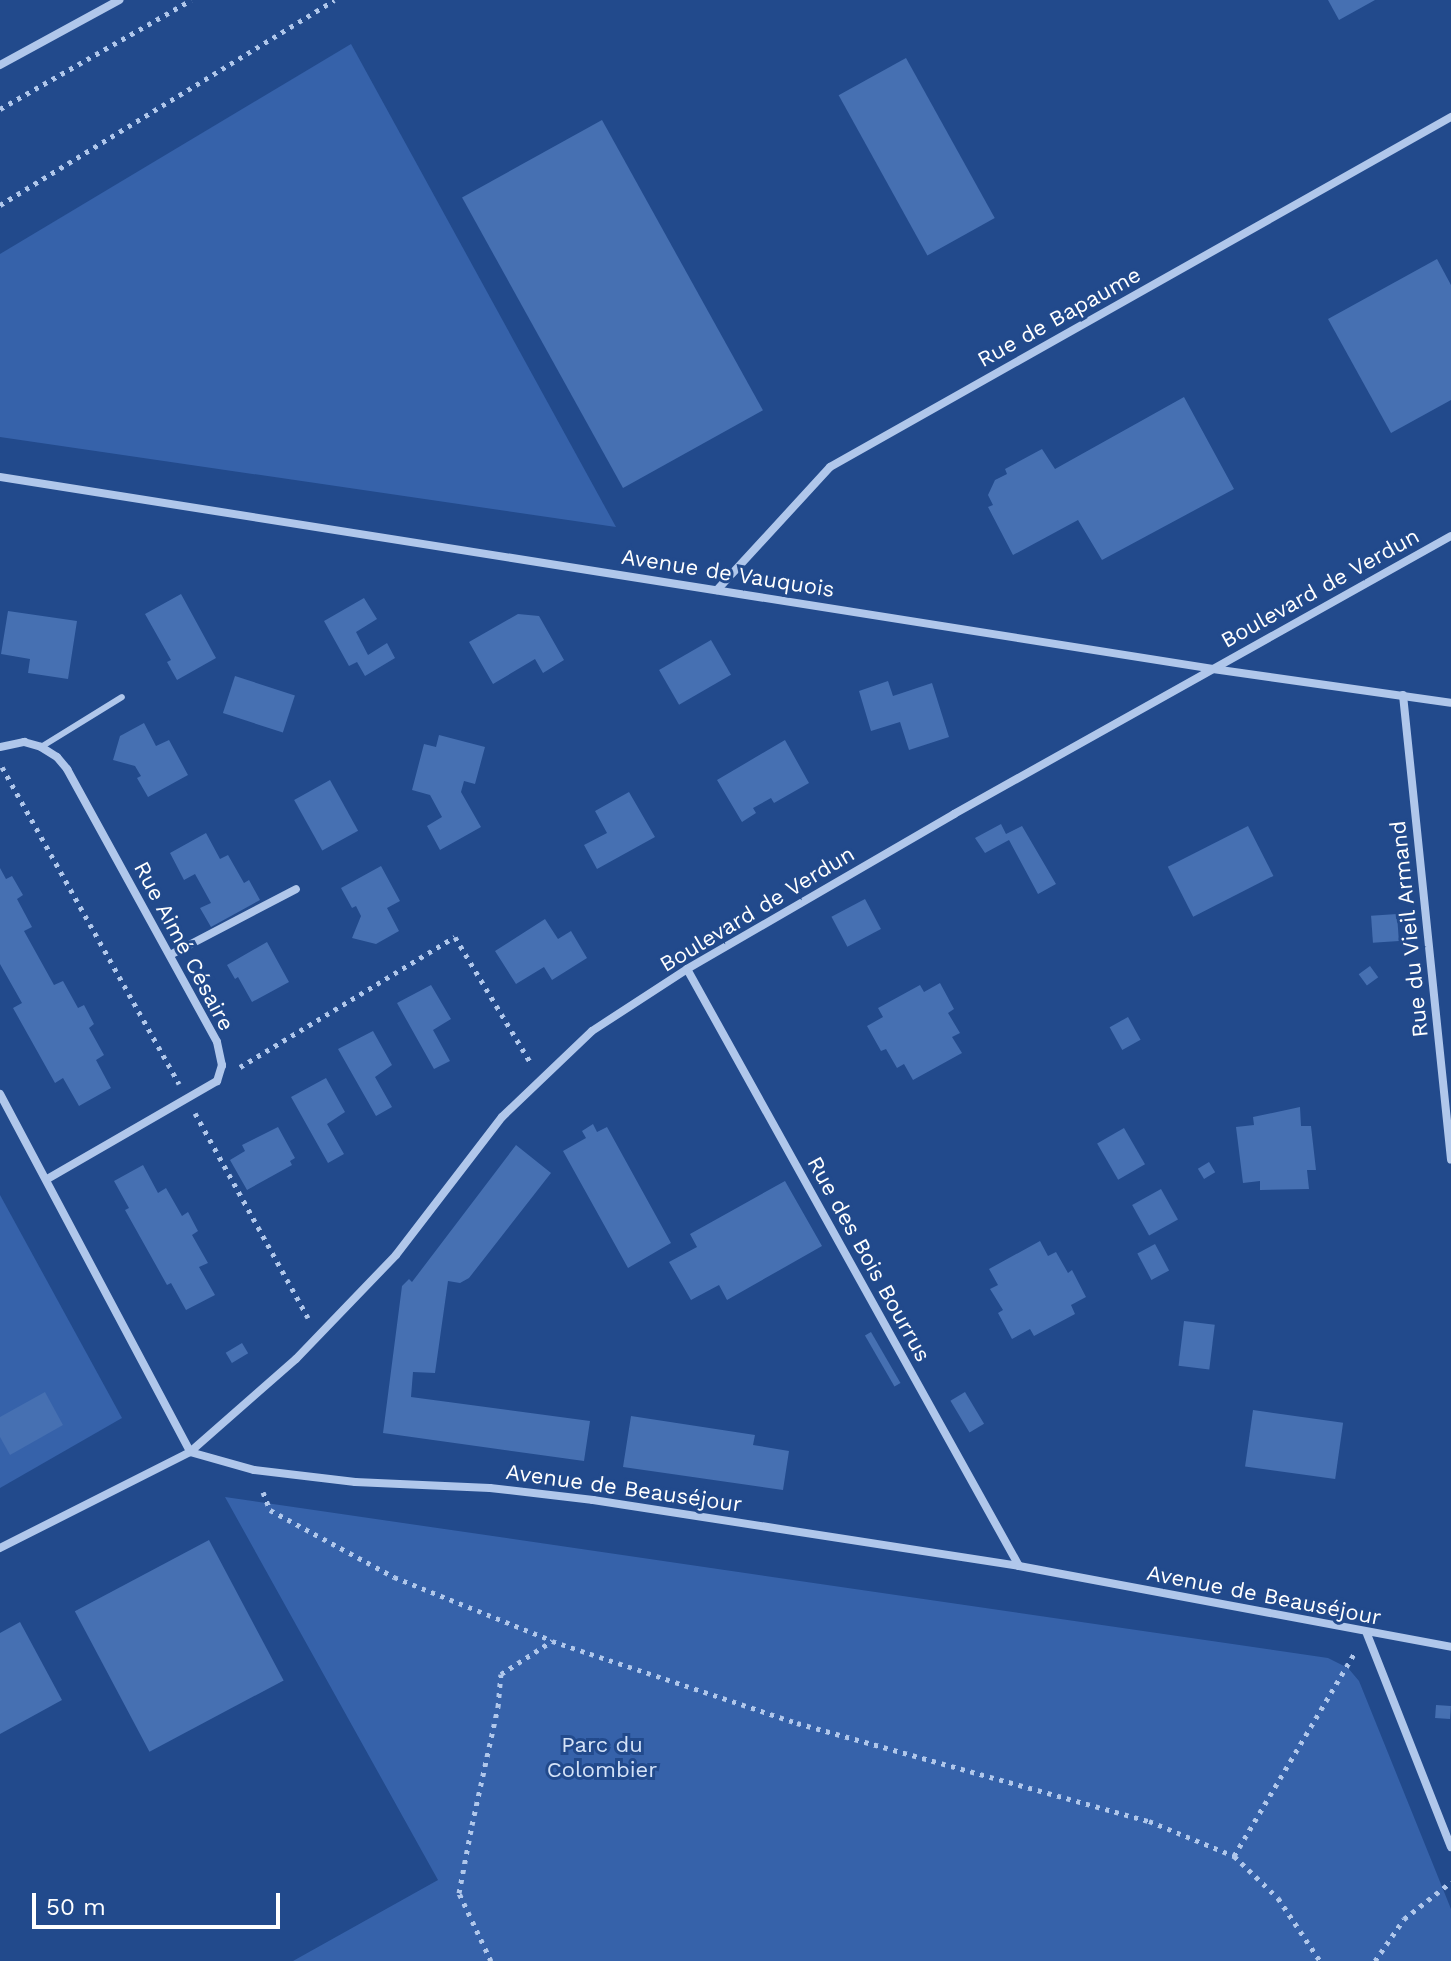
<!DOCTYPE html>
<meta charset="utf-8">
<style>
body{margin:0}
#map{position:relative;width:1451px;height:1961px;overflow:hidden;background:#224a8c;font-family:"Work Sans",sans-serif}
div>[style]{position:absolute}
.green>*{inset:0;background:#3662aa}
.building>*{inset:0;background:#4670b2;transform-origin:0 0}
.path>*{height:5px;margin-top:-2.5px;transform-origin:0;background:repeating-linear-gradient(90deg,#b0c7eb 0 4px,transparent 0 10px)}
.lane>*{height:6px;margin:-3px;padding:0 3px;transform-origin:3px;border-radius:3px;background:#b0c7eb}
.street>*{height:8px;margin:-4px;padding:0 4px;transform-origin:4px;border-radius:4px;background:#b0c7eb}
span{translate:-50% -50%;white-space:nowrap;text-align:center;line-height:1.15;-webkit-text-stroke:6px #224a8c;paint-order:stroke}
.street-label{font-size:22px;color:#fff}
.park-label{font-size:22px;color:#d5e3f8}
.scale{position:absolute;left:32px;top:1893px;width:248px;height:36px;box-sizing:border-box;border:4px solid #fff;border-top:0;padding-left:10px;font-size:24px;line-height:28px;white-space:nowrap;color:#fff;-webkit-text-stroke:6px #224a8c;paint-order:stroke}
</style>
<div id="map">
<div class="green">
<div style="clip-path:polygon(351px 44px,616px 527px,0 437px,0 254px)"></div>
<div style="clip-path:polygon(0 1195px,122px 1418px,0 1488px)"></div>
<div style="clip-path:polygon(225px 1497px,1328px 1658px,1348px 1668px,1359px 1681px,1451px 1909px,1451px 1961px,293px 1961px,438px 1880px)"></div>
</div>
<div class="building">
<div style="clip-path:polygon(1328px 0,1375px 0,1339px 20px)"></div>
<div style="left:906px;top:58px;width:183px;height:77px;rotate:61deg"></div>
<div style="left:602px;top:120px;width:332px;height:160px;rotate:61deg"></div>
<div style="clip-path:polygon(1437px 259px,1451px 285px,1451px 400px,1391px 433px,1328px 319px)"></div>
<div style="clip-path:polygon(1184px 397px,1234px 489px,1102px 560px,1078px 520px,1013px 555px,988px 507px,993px 505px,988px 495px,995px 480px,1007px 474px,1005px 469px,1042px 449px,1055px 469px)"></div>
<div style="clip-path:polygon(181px 594px,216px 658px,177px 680px,167px 662px,171px 660px,145px 614px)"></div>
<div style="clip-path:polygon(364px 598px,377px 619px,356px 632px,368px 655px,387px 643px,395px 658px,365px 676px,357px 662px,349px 666px,324px 621px)"></div>
<div style="clip-path:polygon(8px 611px,77px 621px,68px 679px,28px 673px,30px 659px,1px 654px)"></div>
<div style="clip-path:polygon(518px 614px,539px 616px,564px 660px,543px 673px,535px 659px,493px 684px,469px 642px)"></div>
<div style="left:711px;top:640px;width:40px;height:60px;rotate:60deg"></div>
<div style="left:235px;top:676px;width:63px;height:39px;rotate:18deg"></div>
<div style="clip-path:polygon(888px 681px,893px 696px,932px 683px,949px 737px,909px 750px,900px 722px,871px 731px,859px 691px)"></div>
<div style="clip-path:polygon(144px 723px,156px 746px,169px 740px,188px 775px,148px 797px,137px 778px,141px 776px,135px 766px,113px 760px,120px 736px)"></div>
<div style="clip-path:polygon(439px 735px,485px 747px,475px 784px,464px 781px,461px 792px,481px 827px,440px 850px,427px 826px,442px 817px,430px 795px,412px 790px,424px 744px,436px 747px)"></div>
<div style="clip-path:polygon(785px 740px,809px 783px,774px 803px,771px 798px,753px 808px,756px 813px,742px 822px,717px 780px)"></div>
<div style="left:330px;top:780px;width:58px;height:41px;rotate:61deg"></div>
<div style="clip-path:polygon(629px 792px,655px 837px,597px 869px,584px 845px,607px 833px,595px 811px)"></div>
<div style="clip-path:polygon(1001px 824px,1006px 834px,1022px 826px,1056px 884px,1038px 894px,1009px 840px,985px 853px,975px 838px)"></div>
<div style="left:1248px;top:826px;width:56px;height:90px;rotate:63deg"></div>
<div style="clip-path:polygon(206px 833px,220px 859px,228px 855px,244px 883px,249px 880px,260px 900px,211px 927px,200px 908px,211px 903px,195px 874px,184px 880px,170px 853px)"></div>
<div style="clip-path:polygon(381px 866px,400px 901px,387px 908px,399px 931px,376px 944px,352px 938px,361px 916px,356px 906px,352px 908px,341px 888px)"></div>
<div style="clip-path:polygon(0 868px,6px 879px,12px 876px,23px 895px,17px 899px,32px 927px,24px 931px,54px 985px,63px 981px,78px 1008px,84px 1005px,94px 1024px,89px 1028px,104px 1055px,96px 1060px,111px 1088px,79px 1106px,63px 1078px,55px 1083px,13px 1008px,22px 1003px,0 964px)"></div>
<div style="left:865px;top:899px;width:34px;height:38px;rotate:62deg"></div>
<div style="left:1397px;top:914px;width:27px;height:26px;rotate:86deg"></div>
<div style="clip-path:polygon(545px 919px,558px 939px,571px 931px,587px 958px,552px 980px,544px 967px,516px 984px,495px 951px)"></div>
<div style="clip-path:polygon(267px 942px,289px 982px,252px 1002px,238px 977px,235px 979px,227px 965px)"></div>
<div style="left:1370px;top:966px;width:14px;height:14px;rotate:54deg"></div>
<div style="clip-path:polygon(940px 983px,954px 1009px,948px 1013px,960px 1033px,952px 1037px,962px 1053px,913px 1080px,904px 1064px,897px 1068px,886px 1049px,881px 1051px,867px 1026px,883px 1017px,878px 1008px,920px 985px,924px 992px)"></div>
<div style="clip-path:polygon(431px 985px,451px 1019px,433px 1030px,450px 1061px,434px 1069px,397px 1003px)"></div>
<div style="left:1128px;top:1017px;width:26px;height:21px;rotate:61deg"></div>
<div style="clip-path:polygon(373px 1031px,392px 1065px,375px 1077px,392px 1107px,376px 1116px,338px 1049px)"></div>
<div style="clip-path:polygon(326px 1078px,345px 1112px,327px 1124px,344px 1154px,328px 1163px,291px 1097px)"></div>
<div style="clip-path:polygon(1300px 1107px,1301px 1126px,1311px 1126px,1316px 1170px,1307px 1170px,1309px 1189px,1260px 1190px,1260px 1181px,1243px 1183px,1236px 1127px,1254px 1125px,1253px 1117px)"></div>
<div style="clip-path:polygon(593px 1124px,597px 1132px,607px 1127px,671px 1243px,628px 1268px,563px 1151px,586px 1138px,582px 1131px)"></div>
<div style="clip-path:polygon(278px 1127px,295px 1158px,290px 1161px,292px 1165px,247px 1190px,230px 1160px,245px 1151px,242px 1145px)"></div>
<div style="left:1124px;top:1128px;width:42px;height:31px;rotate:60deg"></div>
<div style="clip-path:polygon(516px 1145px,551px 1173px,469px 1278px,460px 1283px,448px 1281px,435px 1373px,413px 1372px,411px 1397px,590px 1421px,584px 1461px,383px 1433px,402px 1286px,409px 1279px,412px 1282px)"></div>
<div style="left:1209px;top:1162px;width:12px;height:13px;rotate:59deg"></div>
<div style="clip-path:polygon(143px 1165px,158px 1193px,166px 1188px,182px 1216px,188px 1212px,198px 1231px,192px 1235px,208px 1263px,199px 1267px,215px 1295px,186px 1310px,171px 1283px,167px 1285px,125px 1210px,129px 1208px,114px 1181px)"></div>
<div style="clip-path:polygon(785px 1181px,822px 1246px,727px 1300px,719px 1285px,691px 1300px,669px 1262px,697px 1247px,690px 1234px)"></div>
<div style="left:1161px;top:1189px;width:35px;height:33px;rotate:61deg"></div>
<div style="clip-path:polygon(1040px 1241px,1048px 1256px,1056px 1252px,1068px 1273px,1072px 1270px,1086px 1297px,1071px 1305px,1075px 1314px,1034px 1336px,1030px 1329px,1012px 1339px,998px 1313px,1003px 1310px,990px 1289px,998px 1285px,989px 1269px)"></div>
<div style="left:1155px;top:1244px;width:30px;height:20px;rotate:62deg"></div>
<div style="left:1184px;top:1321px;width:31px;height:45px;rotate:7deg"></div>
<div style="left:871px;top:1332px;width:59px;height:7px;rotate:60deg"></div>
<div style="left:242px;top:1343px;width:12px;height:19px;rotate:59deg"></div>
<div style="clip-path:polygon(45px 1392px,63px 1425px,10px 1455px,0 1437px,0 1417px)"></div>
<div style="left:965px;top:1392px;width:37px;height:17px;rotate:59deg"></div>
<div style="left:1253px;top:1410px;width:91px;height:57px;rotate:8deg"></div>
<div style="clip-path:polygon(631px 1416px,755px 1435px,753px 1445px,789px 1451px,783px 1490px,623px 1467px)"></div>
<div style="left:209px;top:1540px;width:159px;height:152px;rotate:62deg"></div>
<div style="clip-path:polygon(20px 1622px,62px 1700px,0 1734px,0 1633px)"></div>
<div style="left:1436px;top:1705px;width:15px;height:13px;rotate:4deg"></div>
</div>
<div class="path">
<div style="left:0;top:109px;width:220px;rotate:-29.7deg"></div>
<div style="left:0;top:205px;width:392px;rotate:-31.5deg"></div>
<div style="left:2px;top:767px;width:363px;rotate:60.8deg"></div>
<div style="left:240px;top:1067px;width:251px;rotate:-31.2deg"></div>
<div style="left:455px;top:937px;width:146px;rotate:59deg"></div>
<div style="left:195px;top:1113px;width:234px;rotate:61.1deg"></div>
<div style="left:263px;top:1492px;width:19px;rotate:69deg"></div>
<div style="left:270px;top:1510px;width:141px;rotate:28.4deg"></div>
<div style="left:394px;top:1577px;width:169px;rotate:21.9deg"></div>
<div style="left:1234px;top:1856px;width:235px;rotate:-59.3deg"></div>
<div style="left:491px;top:1961px;width:75px;rotate:-115.2deg"></div>
<div style="left:459px;top:1893px;width:69px;rotate:-79.2deg"></div>
<div style="left:472px;top:1825px;width:121px;rotate:-77.6deg"></div>
<div style="left:498px;top:1707px;width:33px;rotate:-85deg"></div>
<div style="left:501px;top:1674px;width:61px;rotate:-32.9deg"></div>
<div style="left:552px;top:1641px;width:258px;rotate:18.5deg"></div>
<div style="left:797px;top:1723px;width:365px;rotate:15.6deg"></div>
<div style="left:1149px;top:1821px;width:92px;rotate:22.4deg"></div>
<div style="left:1234px;top:1856px;width:61px;rotate:43.7deg"></div>
<div style="left:1278px;top:1898px;width:76px;rotate:56.3deg"></div>
<div style="left:1375px;top:1961px;width:51px;rotate:-55.4deg"></div>
<div style="left:1404px;top:1919px;width:60px;rotate:-38.2deg"></div>
</div>
<div class="lane">
<div style="left:41px;top:747px;width:95px;rotate:-31.7deg"></div>
</div>
<div class="street">
<div style="left:0;top:65px;width:136px;rotate:-28.6deg"></div>
<div style="left:0;top:477px;width:1228px;rotate:8.99deg"></div>
<div style="left:1213px;top:669px;width:240px;rotate:8.1deg"></div>
<div style="left:717px;top:590px;width:167px;rotate:-47.4deg"></div>
<div style="left:830px;top:467px;width:713px;rotate:-29.41deg"></div>
<div style="left:1403px;top:695px;width:467px;rotate:84.1deg"></div>
<div style="left:0;top:747px;width:25px;rotate:-12deg"></div>
<div style="left:24px;top:742px;width:18px;rotate:16deg"></div>
<div style="left:41px;top:747px;width:19px;rotate:32deg"></div>
<div style="left:57px;top:757px;width:16px;rotate:50deg"></div>
<div style="left:67px;top:769px;width:311px;rotate:61.2deg"></div>
<div style="left:217px;top:1042px;width:24px;rotate:78deg"></div>
<div style="left:222px;top:1065px;width:17px;rotate:107deg"></div>
<div style="left:217px;top:1081px;width:196px;rotate:150deg"></div>
<div style="left:170px;top:955px;width:142px;rotate:-27.6deg"></div>
<div style="left:687px;top:969px;width:683px;rotate:60.92deg"></div>
<div style="left:0;top:1094px;width:405px;rotate:62deg"></div>
<div style="left:190px;top:1452px;width:66px;rotate:15.7deg"></div>
<div style="left:254px;top:1470px;width:102px;rotate:6.8deg"></div>
<div style="left:355px;top:1482px;width:135px;rotate:2.5deg"></div>
<div style="left:490px;top:1488px;width:104px;rotate:6.6deg"></div>
<div style="left:593px;top:1500px;width:431px;rotate:8.8deg"></div>
<div style="left:1019px;top:1566px;width:440px;rotate:10.6deg"></div>
<div style="left:0;top:1548px;width:213px;rotate:-26.8deg"></div>
<div style="left:190px;top:1452px;width:141px;rotate:-41.3deg"></div>
<div style="left:296px;top:1359px;width:144px;rotate:-46.1deg"></div>
<div style="left:396px;top:1255px;width:174px;rotate:-52.5deg"></div>
<div style="left:502px;top:1117px;width:124px;rotate:-43.7deg"></div>
<div style="left:592px;top:1031px;width:113px;rotate:-33.1deg"></div>
<div style="left:687px;top:969px;width:309px;rotate:-30.1deg"></div>
<div style="left:954px;top:814px;width:569px;rotate:-29.22deg"></div>
<div style="left:1367px;top:1634px;width:229px;rotate:68.5deg"></div>
</div>
<div class="street-label">
<span style="left:1059px;top:317px;rotate:-29deg">Rue de Bapaume</span>
<span style="left:728px;top:573px;rotate:9deg">Avenue de Vauquois</span>
<span style="left:1320px;top:588px;rotate:-29deg">Boulevard de Verdun</span>
<span style="left:757px;top:909px;rotate:-31deg">Boulevard de Verdun</span>
<span style="left:1409px;top:929px;rotate:-96deg">Rue du Vieil Armand</span>
<span style="left:184px;top:946px;rotate:62deg">Rue Aimé Césaire</span>
<span style="left:869px;top:1259px;rotate:61deg">Rue des Bois Bourrus</span>
<span style="left:624px;top:1488px;rotate:8deg">Avenue de Beauséjour</span>
<span style="left:1264px;top:1595px;rotate:11deg">Avenue de Beauséjour</span>
</div>
<div class="park-label">
<span style="left:602px;top:1757px">Parc du<br>Colombier</span>
</div>
<div class="scale">50 m</div>
</div>
